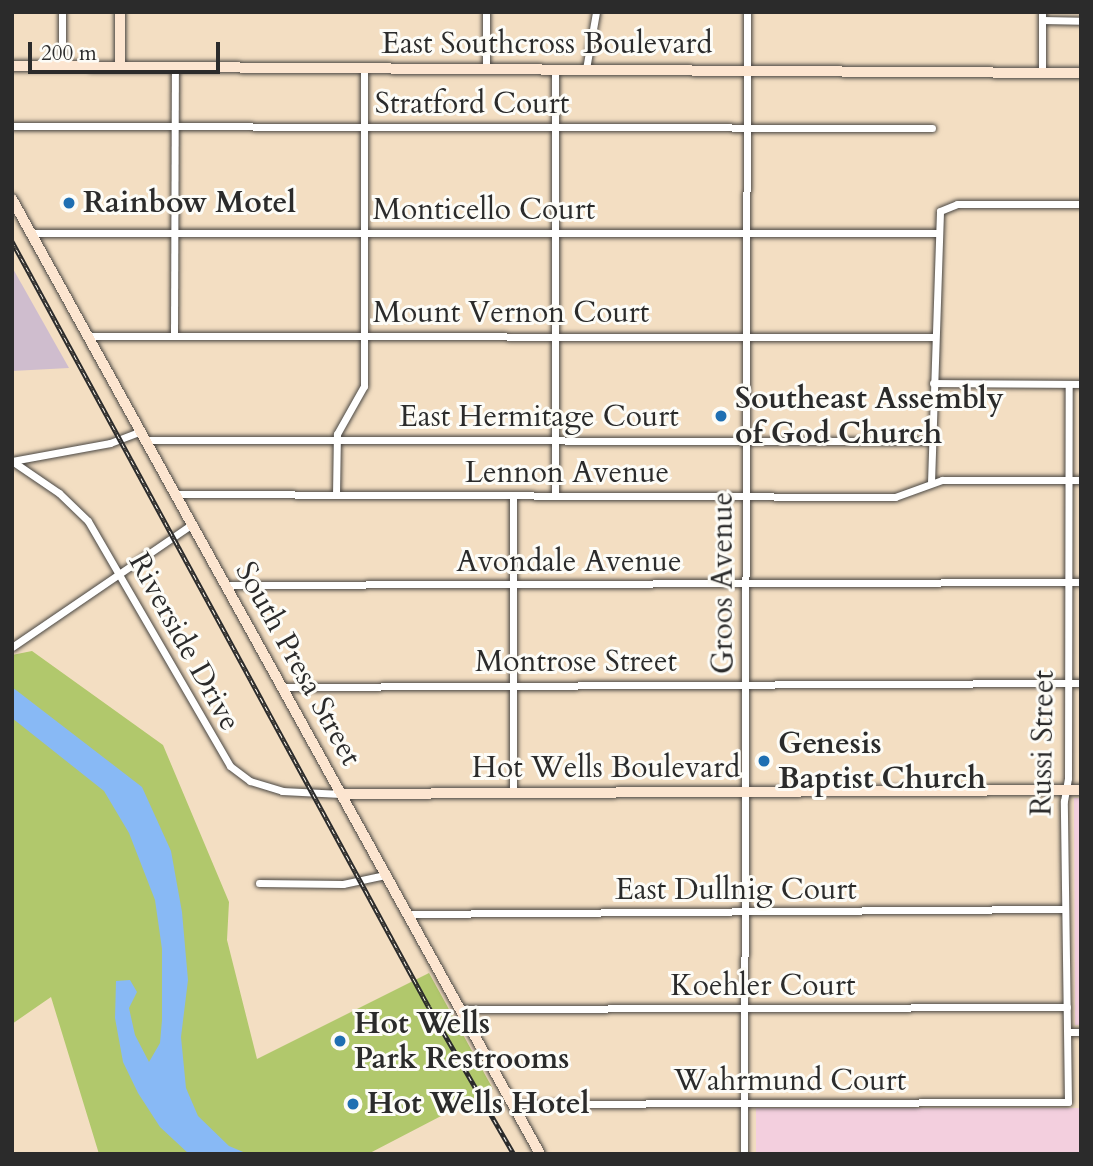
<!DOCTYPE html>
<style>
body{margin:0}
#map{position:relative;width:1093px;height:1166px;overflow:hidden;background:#f3dec2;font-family:Cardo,serif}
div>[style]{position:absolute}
.built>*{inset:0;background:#f3cfde;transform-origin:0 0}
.industrial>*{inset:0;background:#cfbdce}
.green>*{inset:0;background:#b1c86c}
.water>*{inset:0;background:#88b9f5}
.roads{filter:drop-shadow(0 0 2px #494642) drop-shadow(0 0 2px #494642)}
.street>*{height:7px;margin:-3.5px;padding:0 3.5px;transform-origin:3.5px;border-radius:3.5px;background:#fff}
.secondary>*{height:10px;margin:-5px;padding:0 5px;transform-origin:5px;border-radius:5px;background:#fce5d0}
.rail>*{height:4.5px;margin-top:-2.25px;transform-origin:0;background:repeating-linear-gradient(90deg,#fdfcf7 0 5px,#2b2b2b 0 10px);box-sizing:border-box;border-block:2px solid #2b2b2b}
.dots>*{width:19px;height:19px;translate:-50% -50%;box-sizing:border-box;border:4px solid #fdfcf7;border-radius:50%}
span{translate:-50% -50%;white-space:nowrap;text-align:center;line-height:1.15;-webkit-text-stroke:6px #fdfcf7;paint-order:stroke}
.street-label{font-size:30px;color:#2b2b2b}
.poi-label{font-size:30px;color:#2b2b2b;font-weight:700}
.left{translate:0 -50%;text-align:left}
.frame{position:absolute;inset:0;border:14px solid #2b2b2b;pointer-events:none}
.scale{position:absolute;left:28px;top:42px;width:192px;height:32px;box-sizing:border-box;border:4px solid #2b2b2b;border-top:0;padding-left:9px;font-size:21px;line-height:24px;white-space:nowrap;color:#2b2b2b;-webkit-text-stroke:5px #fdfcf7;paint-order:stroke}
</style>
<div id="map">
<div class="built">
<div style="clip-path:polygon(1074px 798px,1081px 798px,1081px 1025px,1075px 1025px)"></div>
<div style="left:1081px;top:1108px;width:46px;height:325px;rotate:90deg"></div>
</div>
<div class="industrial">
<div style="clip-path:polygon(12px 267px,69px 368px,12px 371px)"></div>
</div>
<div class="green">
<div style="clip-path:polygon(32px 651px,163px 745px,229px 902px,227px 940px,257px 1059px,429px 973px,493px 1089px,368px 1154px,99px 1154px,51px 997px,12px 1024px,12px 655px)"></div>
</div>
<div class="water">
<div style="clip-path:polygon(12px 687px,142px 787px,171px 851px,182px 912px,188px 980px,181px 1037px,186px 1088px,198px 1116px,229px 1146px,248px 1154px,189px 1154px,160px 1127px,138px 1093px,123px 1062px,115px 1018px,116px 981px,130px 980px,137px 992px,129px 1008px,135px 1035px,149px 1062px,160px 1043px,162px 1020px,162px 949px,155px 900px,129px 833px,104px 791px,12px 718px)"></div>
</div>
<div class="roads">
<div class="street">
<div style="left:62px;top:12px;width:54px;rotate:90deg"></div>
<div style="left:486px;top:12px;width:56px;rotate:90deg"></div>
<div style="left:1042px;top:20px;width:39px;rotate:1deg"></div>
<div style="left:555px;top:68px;width:428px;rotate:90deg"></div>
<div style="left:586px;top:69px;width:58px;rotate:-80deg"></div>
<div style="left:1042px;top:72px;width:60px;rotate:-90deg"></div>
<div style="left:12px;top:126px;width:920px;rotate:0.12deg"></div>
<div style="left:31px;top:233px;width:906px"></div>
<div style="left:174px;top:335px;width:268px;rotate:-89.8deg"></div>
<div style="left:88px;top:336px;width:846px;rotate:0.07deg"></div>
<div style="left:933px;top:383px;width:148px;rotate:0.4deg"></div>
<div style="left:146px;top:440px;width:786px;rotate:0.07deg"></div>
<div style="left:12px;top:461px;width:57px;rotate:34.2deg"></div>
<div style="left:59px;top:493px;width:40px;rotate:44deg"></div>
<div style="left:88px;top:521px;width:283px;rotate:59.9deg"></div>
<div style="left:230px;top:766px;width:25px;rotate:37deg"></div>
<div style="left:250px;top:781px;width:34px;rotate:17deg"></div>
<div style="left:282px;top:791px;width:59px;rotate:2.9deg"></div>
<div style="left:12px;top:461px;width:100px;rotate:-10.4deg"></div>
<div style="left:110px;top:443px;width:33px;rotate:-21deg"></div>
<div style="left:931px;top:483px;width:272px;rotate:-88.1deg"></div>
<div style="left:940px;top:211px;width:18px;rotate:-22deg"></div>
<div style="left:957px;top:204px;width:124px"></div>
<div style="left:175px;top:494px;width:720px;rotate:0.24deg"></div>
<div style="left:895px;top:497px;width:50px;rotate:-19.9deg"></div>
<div style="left:942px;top:480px;width:139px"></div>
<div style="left:336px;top:495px;width:61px;rotate:-89.1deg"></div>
<div style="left:337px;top:434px;width:55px;rotate:-60.6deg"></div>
<div style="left:364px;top:386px;width:319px;rotate:-90deg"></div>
<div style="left:226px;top:585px;width:855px;rotate:-0.2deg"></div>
<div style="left:12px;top:647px;width:218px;rotate:-34.3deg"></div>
<div style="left:282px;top:687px;width:799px;rotate:-0.29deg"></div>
<div style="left:513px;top:792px;width:297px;rotate:-90deg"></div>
<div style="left:259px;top:883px;width:84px;rotate:0.7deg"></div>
<div style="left:343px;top:884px;width:43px;rotate:-12.1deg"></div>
<div style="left:407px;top:914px;width:658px;rotate:-0.44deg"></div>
<div style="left:460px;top:1009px;width:607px;rotate:-0.19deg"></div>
<div style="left:1068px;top:1032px;width:13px"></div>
<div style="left:513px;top:1104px;width:555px;rotate:-0.21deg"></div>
<div style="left:1068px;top:1102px;width:301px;rotate:-90.8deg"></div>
<div style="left:1064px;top:801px;width:23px;rotate:-80deg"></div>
<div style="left:1068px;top:778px;width:394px;rotate:-89.9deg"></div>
<div style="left:744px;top:1154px;width:1142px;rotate:-89.85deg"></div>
</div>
<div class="secondary">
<div style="left:12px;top:66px;width:1069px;rotate:0.38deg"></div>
<div style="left:120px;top:66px;width:54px;rotate:-90deg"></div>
<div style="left:12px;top:199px;width:1091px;rotate:61.06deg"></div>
<div style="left:341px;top:794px;width:740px;rotate:-0.31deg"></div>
</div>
</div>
<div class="rail">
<div style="left:12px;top:241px;width:872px;rotate:61.44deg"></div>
<div style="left:429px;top:1007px;width:170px;rotate:60deg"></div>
</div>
<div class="dots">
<div style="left:69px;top:203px;background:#1f6fb2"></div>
<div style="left:721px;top:416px;background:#1f6fb2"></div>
<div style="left:764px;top:761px;background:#1f6fb2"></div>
<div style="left:340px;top:1041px;background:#1f6fb2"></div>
<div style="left:353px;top:1104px;background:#1f6fb2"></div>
</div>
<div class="street-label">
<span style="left:547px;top:44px">East Southcross Boulevard</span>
<span style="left:472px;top:104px">Stratford Court</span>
<span style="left:484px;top:210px">Monticello Court</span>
<span style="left:511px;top:313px">Mount Vernon Court</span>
<span style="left:539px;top:417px">East Hermitage Court</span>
<span style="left:567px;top:473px">Lennon Avenue</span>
<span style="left:569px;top:562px">Avondale Avenue</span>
<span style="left:723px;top:583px;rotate:-90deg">Groos Avenue</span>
<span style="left:184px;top:642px;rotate:61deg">Riverside Drive</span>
<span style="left:576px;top:662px">Montrose Street</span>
<span style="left:298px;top:664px;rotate:61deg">South Presa Street</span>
<span style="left:1043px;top:743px;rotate:-89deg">Russi Street</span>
<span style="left:606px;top:768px">Hot Wells Boulevard</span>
<span style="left:736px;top:890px">East Dullnig Court</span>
<span style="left:763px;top:986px">Koehler Court</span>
<span style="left:790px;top:1081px">Wahrmund Court</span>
</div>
<div class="poi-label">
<span class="left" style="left:83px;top:203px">Rainbow Motel</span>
<span class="left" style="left:735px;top:416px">Southeast Assembly<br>of God Church</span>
<span class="left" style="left:778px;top:761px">Genesis<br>Baptist Church</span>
<span class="left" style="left:354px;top:1041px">Hot Wells<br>Park Restrooms</span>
<span class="left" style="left:367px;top:1104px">Hot Wells Hotel</span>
</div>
<div class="frame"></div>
<div class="scale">200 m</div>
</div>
